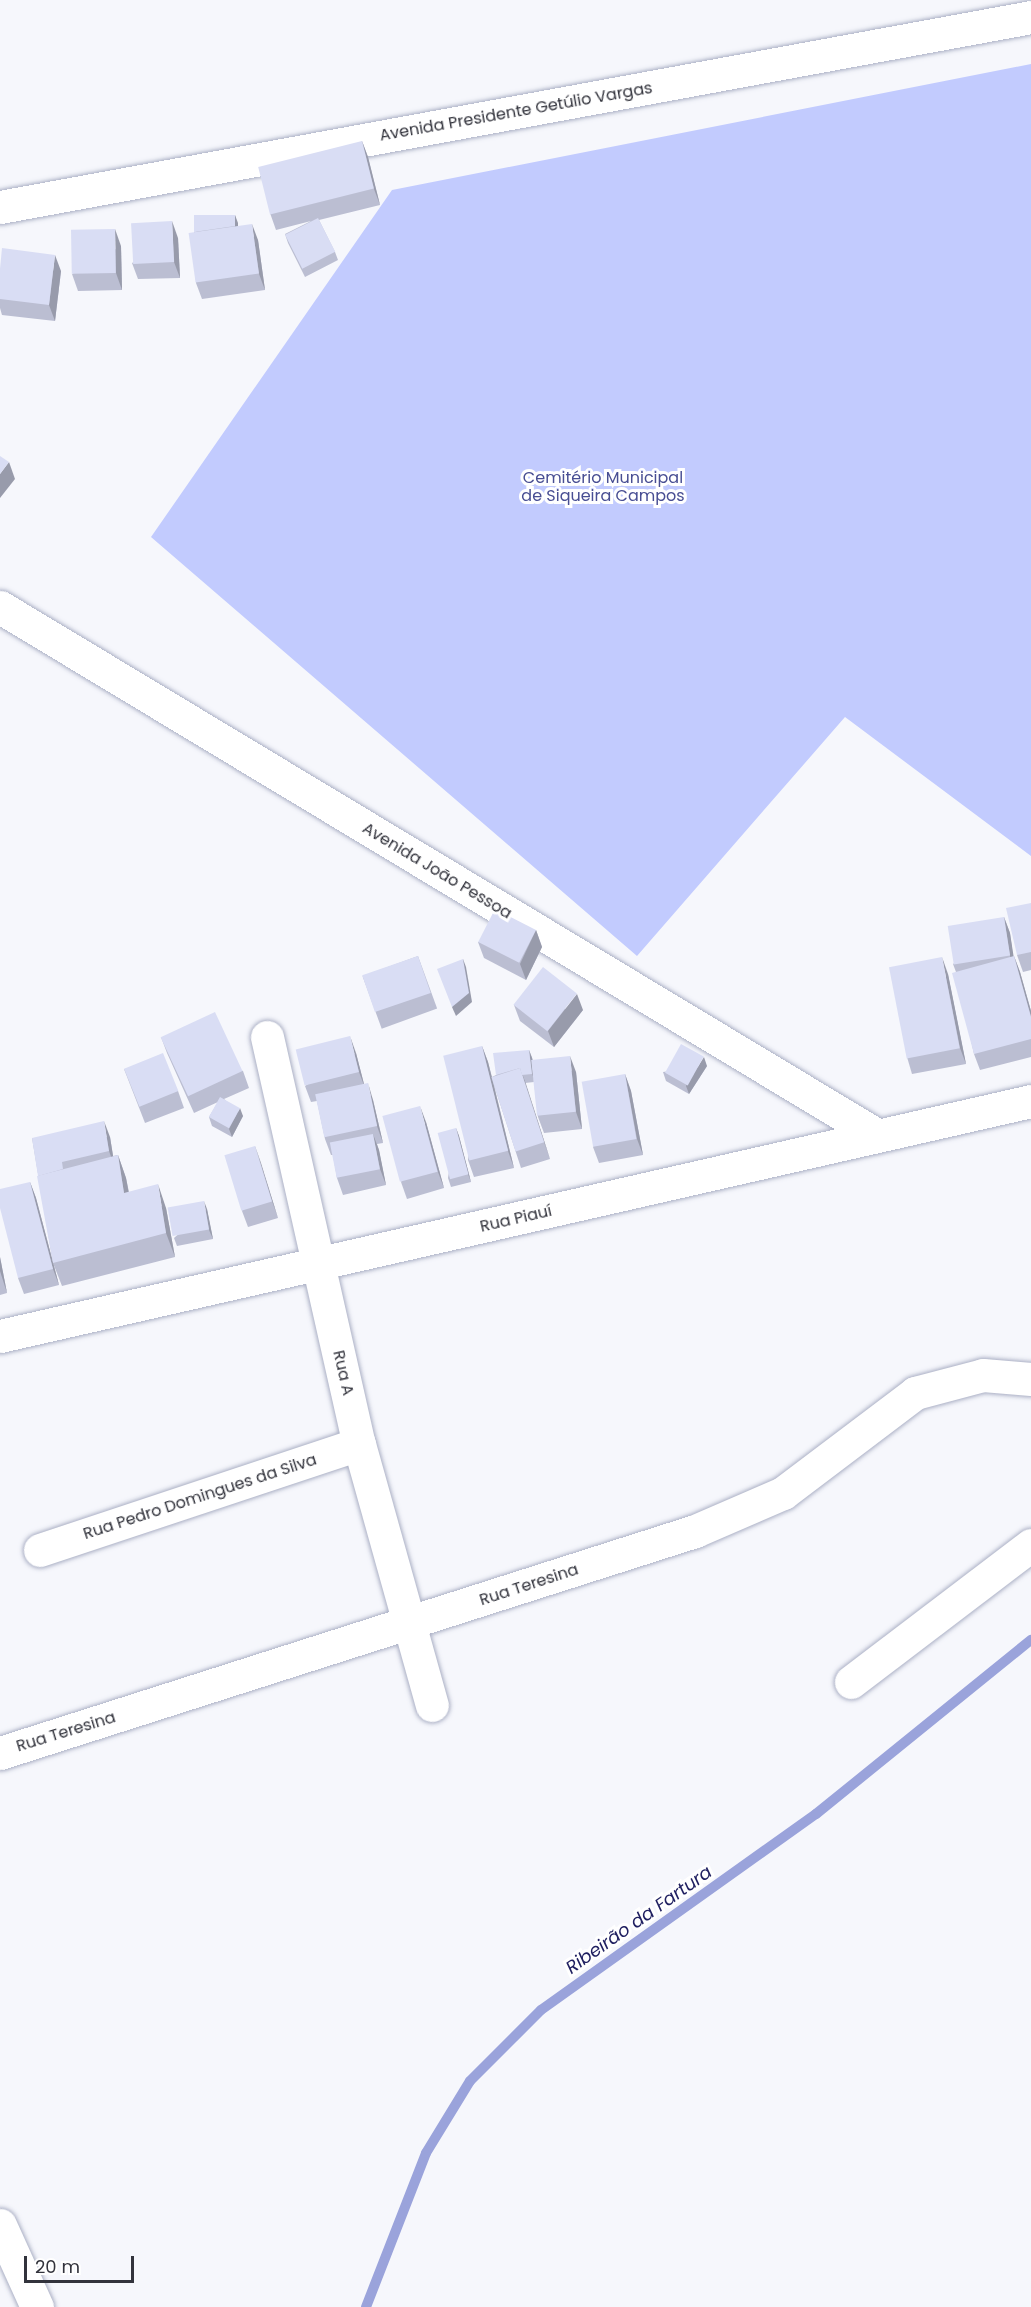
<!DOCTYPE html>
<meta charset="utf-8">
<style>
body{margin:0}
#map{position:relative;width:1031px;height:2307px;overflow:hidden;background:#f6f7fc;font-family:Poppins,sans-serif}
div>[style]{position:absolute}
.green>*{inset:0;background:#c2cbfe}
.stream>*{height:10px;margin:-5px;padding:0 5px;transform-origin:5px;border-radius:5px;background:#9aa3db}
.roads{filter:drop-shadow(0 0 2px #abb0c5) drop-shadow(0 0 2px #abb0c5)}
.minor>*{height:33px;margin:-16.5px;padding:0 16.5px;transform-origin:16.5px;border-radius:16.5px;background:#fff}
.wall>*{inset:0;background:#bbbed2;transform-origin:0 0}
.shaded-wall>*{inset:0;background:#989bab}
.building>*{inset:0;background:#d9ddf4;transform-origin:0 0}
span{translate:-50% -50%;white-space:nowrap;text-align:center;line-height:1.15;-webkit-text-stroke:6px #fff;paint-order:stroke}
.street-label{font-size:16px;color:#32333c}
.park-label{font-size:16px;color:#484e93}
.water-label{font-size:18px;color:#202061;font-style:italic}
.scale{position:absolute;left:24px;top:2256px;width:110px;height:27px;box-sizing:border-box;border:3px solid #32333c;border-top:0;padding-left:8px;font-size:18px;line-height:21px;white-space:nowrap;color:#32333c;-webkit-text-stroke:4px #fff;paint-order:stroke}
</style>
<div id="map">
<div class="green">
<div style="clip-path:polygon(1031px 64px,1031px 856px,845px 717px,637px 956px,151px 537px,392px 190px)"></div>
</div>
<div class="stream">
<div style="left:366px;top:2307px;width:165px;rotate:-68.7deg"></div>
<div style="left:426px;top:2153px;width:84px;rotate:-58.6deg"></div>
<div style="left:470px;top:2081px;width:100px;rotate:-45deg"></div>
<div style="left:541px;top:2010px;width:338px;rotate:-35.5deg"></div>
<div style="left:816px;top:1814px;width:277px;rotate:-39deg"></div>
</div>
<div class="roads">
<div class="minor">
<div style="left:0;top:207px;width:1048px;rotate:-10.44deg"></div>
<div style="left:0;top:607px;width:1021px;rotate:31.06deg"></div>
<div style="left:267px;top:1037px;width:417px;rotate:77.3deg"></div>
<div style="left:359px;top:1444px;width:271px;rotate:74.4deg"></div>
<div style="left:0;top:1336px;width:1057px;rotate:-12.84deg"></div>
<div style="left:40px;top:1550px;width:336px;rotate:-18.4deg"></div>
<div style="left:851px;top:1682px;width:226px;rotate:-37.3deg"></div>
<div style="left:0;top:1753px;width:730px;rotate:-17.71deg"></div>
<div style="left:695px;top:1531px;width:96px;rotate:-23.4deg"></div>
<div style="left:783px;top:1493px;width:166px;rotate:-37.1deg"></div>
<div style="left:915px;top:1393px;width:70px;rotate:-14.8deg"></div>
<div style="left:983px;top:1375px;width:48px;rotate:4.8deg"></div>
<div style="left:0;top:2225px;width:90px;rotate:65.7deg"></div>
</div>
</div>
<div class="wall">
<div style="clip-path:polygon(362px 141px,368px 157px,380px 205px,319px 220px,335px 252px,338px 260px,305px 277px,288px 243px,285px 234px,311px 221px,276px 230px,270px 213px)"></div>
<div style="clip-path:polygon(235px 215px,238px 226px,258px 240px,265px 290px,202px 299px,196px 283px,194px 232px)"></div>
<div style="clip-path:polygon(178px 238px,180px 278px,138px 279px,132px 263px)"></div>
<div style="clip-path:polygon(121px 246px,122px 290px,78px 291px,72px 274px)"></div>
<div style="clip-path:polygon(0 269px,61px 271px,55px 321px,2px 315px,0 308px)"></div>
<div style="clip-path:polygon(1031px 903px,1031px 970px,1023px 972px,1017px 955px)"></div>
<div style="clip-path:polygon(1004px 917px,1010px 933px,1013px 956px,1014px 956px,1020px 972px,1031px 1011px,1031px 1057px,980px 1070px,974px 1054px,956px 972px,953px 964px)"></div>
<div style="clip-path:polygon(536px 930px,542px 947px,526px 980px,484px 958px,478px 942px)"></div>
<div style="left:418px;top:956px;width:56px;height:59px;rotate:70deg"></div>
<div style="clip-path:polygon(948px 974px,966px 1064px,912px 1074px,907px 1057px)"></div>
<div style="clip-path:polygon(514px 1005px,583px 1010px,554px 1047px,520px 1021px)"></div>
<div style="clip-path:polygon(161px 1037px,243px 1071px,249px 1088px,224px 1099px,243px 1116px,232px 1137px,212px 1126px,209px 1117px,218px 1102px,194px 1113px,167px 1053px)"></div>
<div style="clip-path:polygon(482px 1046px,488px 1062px,492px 1077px,496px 1075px,529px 1050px,533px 1060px,576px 1072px,582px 1129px,544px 1133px,538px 1117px,534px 1082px,525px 1083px,550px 1159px,521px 1168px,494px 1085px,514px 1168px,474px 1177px,468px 1160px)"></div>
<div style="clip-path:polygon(356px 1053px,364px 1084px,373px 1100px,383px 1143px,377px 1144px,379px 1150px,386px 1185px,343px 1195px,337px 1178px,333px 1155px,331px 1155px,325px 1139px,317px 1101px,311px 1102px,305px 1086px)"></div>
<div style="clip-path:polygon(707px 1066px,689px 1094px,666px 1081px,663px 1072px)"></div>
<div style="clip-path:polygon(124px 1069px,178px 1091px,184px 1108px,145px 1123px)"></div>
<div style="clip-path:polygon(625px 1074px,631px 1091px,643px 1155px,599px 1163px,593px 1147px)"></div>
<div style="clip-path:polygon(426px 1122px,444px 1188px,407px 1199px,401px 1182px)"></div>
<div style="clip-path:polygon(456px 1128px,459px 1136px,471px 1182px,451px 1187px,448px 1178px)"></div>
<div style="clip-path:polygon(110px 1137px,113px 1156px,118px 1155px,126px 1178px,129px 1192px,166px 1208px,175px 1257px,62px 1286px,53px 1263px,32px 1138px)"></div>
<div style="clip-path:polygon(255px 1146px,278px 1218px,248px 1227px,242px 1211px)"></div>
<div style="clip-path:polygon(30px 1182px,36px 1198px,59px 1285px,24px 1294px,18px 1278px)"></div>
<div style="clip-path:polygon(207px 1209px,213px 1239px,177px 1246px,174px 1238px)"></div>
<div style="clip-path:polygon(0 1257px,7px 1293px,0 1295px)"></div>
</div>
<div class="shaded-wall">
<div style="clip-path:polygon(362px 141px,368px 157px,380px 205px,374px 189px)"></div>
<div style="clip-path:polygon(235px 215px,238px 223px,238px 242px,235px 234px)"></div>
<div style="clip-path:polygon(172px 221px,178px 238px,180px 278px,174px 262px)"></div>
<div style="clip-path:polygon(252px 224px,258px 240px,265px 290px,259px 274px)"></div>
<div style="clip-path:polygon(115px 229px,121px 246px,122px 290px,116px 273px)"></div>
<div style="clip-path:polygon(55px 255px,61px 271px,55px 321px,49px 305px)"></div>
<div style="clip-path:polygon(9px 462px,15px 479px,0 498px,0 474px)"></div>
<div style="clip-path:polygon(1004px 917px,1010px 933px,1016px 972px,1010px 956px)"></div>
<div style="clip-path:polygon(536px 930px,542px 947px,526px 980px,520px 964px)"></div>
<div style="clip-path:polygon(1014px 956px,1020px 972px,1031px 1011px,1031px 1017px)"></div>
<div style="clip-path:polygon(942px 957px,948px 974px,966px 1064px,960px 1048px)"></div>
<div style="clip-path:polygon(463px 959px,466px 967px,472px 1002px,456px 1016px,452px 1007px)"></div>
<div style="clip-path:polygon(577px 994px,583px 1010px,554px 1047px,548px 1031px)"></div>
<div style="clip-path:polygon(350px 1036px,356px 1053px,365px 1088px,359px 1072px)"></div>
<div style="clip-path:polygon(482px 1046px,488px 1062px,514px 1168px,508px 1151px)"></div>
<div style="clip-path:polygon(529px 1050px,532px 1058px,535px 1082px,532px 1074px)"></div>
<div style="clip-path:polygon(570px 1056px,576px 1072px,582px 1129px,576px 1112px)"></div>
<div style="clip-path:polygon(704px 1057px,707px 1066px,689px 1094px,686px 1086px)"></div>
<div style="clip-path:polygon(520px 1068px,526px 1084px,550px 1159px,544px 1142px)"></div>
<div style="clip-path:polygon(625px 1074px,631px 1091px,643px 1155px,637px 1139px)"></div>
<div style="clip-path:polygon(368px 1083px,373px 1100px,383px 1143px,377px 1126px)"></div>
<div style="clip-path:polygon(420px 1106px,426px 1122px,444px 1188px,438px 1172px)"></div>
<div style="clip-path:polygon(240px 1108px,243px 1116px,232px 1137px,229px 1129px)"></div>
<div style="clip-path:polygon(104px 1121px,110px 1137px,115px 1168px,109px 1151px)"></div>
<div style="clip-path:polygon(456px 1128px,459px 1136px,471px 1182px,468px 1174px)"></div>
<div style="clip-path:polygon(373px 1134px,379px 1150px,386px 1185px,380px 1169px)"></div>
<div style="clip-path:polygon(255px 1146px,261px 1163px,278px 1218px,272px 1201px)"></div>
<div style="clip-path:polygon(118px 1155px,126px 1178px,133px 1216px,124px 1193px)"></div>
<div style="clip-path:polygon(30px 1182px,36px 1198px,59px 1285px,53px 1269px)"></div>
<div style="clip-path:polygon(158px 1184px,166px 1208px,175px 1257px,166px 1233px)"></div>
<div style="clip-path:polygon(204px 1201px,207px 1209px,213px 1239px,209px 1230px)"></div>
<div style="clip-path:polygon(0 1257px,7px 1293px,0 1271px)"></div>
</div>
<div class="building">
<div style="left:362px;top:141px;width:49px;height:107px;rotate:76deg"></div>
<div style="clip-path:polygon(194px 215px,235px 215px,235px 226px,194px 232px)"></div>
<div style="left:318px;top:218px;width:38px;height:37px;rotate:63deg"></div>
<div style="left:172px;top:221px;width:41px;height:41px;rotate:87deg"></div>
<div style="left:252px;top:224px;width:50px;height:64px;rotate:82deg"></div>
<div style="left:115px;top:229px;width:44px;height:44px;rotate:89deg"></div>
<div style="clip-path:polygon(2px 248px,55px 255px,49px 305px,0 299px,0 269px)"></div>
<div style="clip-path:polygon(0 456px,9px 462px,0 474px)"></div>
<div style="clip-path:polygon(1031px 903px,1031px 952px,1017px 955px,1006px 908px)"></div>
<div style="left:495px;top:909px;width:46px;height:37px;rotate:27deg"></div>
<div style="left:1004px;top:917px;width:39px;height:57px;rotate:81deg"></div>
<div style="left:418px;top:956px;width:39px;height:59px;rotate:71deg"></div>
<div style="clip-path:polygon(1014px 956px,1031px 1017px,1031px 1039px,974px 1054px,952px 973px)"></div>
<div style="left:942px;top:957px;width:93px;height:54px;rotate:79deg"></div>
<div style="clip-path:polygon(463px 959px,469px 993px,452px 1007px,437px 969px)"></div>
<div style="left:543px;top:967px;width:43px;height:48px;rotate:38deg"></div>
<div style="left:215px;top:1012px;width:65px;height:60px;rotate:65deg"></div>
<div style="left:350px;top:1036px;width:37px;height:56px;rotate:76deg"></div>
<div style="left:681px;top:1044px;width:26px;height:33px;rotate:29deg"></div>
<div style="left:482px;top:1046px;width:108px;height:40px;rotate:76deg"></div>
<div style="clip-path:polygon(529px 1050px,532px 1074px,522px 1075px,520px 1068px,496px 1075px,493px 1053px)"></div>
<div style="left:163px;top:1053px;width:41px;height:42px;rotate:68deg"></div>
<div style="left:570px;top:1056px;width:56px;height:39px;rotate:84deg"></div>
<div style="left:520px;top:1068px;width:78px;height:30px;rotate:72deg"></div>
<div style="left:625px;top:1074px;width:66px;height:44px;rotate:80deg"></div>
<div style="left:368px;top:1083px;width:44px;height:54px;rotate:78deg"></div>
<div style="left:220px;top:1097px;width:23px;height:23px;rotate:29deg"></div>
<div style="left:420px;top:1106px;width:68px;height:39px;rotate:75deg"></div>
<div style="clip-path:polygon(104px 1121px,109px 1151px,62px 1162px,63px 1169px,38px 1176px,32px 1138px)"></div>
<div style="left:456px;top:1128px;width:48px;height:19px;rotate:75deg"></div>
<div style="left:373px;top:1134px;width:36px;height:44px;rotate:79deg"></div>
<div style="left:255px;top:1146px;width:58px;height:32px;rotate:73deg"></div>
<div style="clip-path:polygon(118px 1155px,124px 1193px,158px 1184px,166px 1233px,53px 1263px,37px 1176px)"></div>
<div style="clip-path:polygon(30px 1182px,53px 1269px,18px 1278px,0 1208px,0 1189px)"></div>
<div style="left:204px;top:1201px;width:29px;height:37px;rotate:80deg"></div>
</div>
<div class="street-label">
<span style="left:516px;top:112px;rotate:-10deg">Avenida Presidente Getúlio Vargas</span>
<span style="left:437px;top:871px;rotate:31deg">Avenida João Pessoa</span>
<span style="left:516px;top:1219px;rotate:-13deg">Rua Piauí</span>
<span style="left:343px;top:1373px;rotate:77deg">Rua A</span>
<span style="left:200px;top:1497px;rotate:-18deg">Rua Pedro Domingues da Silva</span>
<span style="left:529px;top:1585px;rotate:-18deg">Rua Teresina</span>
<span style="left:66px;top:1732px;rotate:-17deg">Rua Teresina</span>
</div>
<div class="park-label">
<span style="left:603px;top:487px">Cemitério Municipal<br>de Siqueira Campos</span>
</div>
<div class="water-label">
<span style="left:639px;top:1920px;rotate:-35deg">Ribeirão da Fartura</span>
</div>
<div class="scale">20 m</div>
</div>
